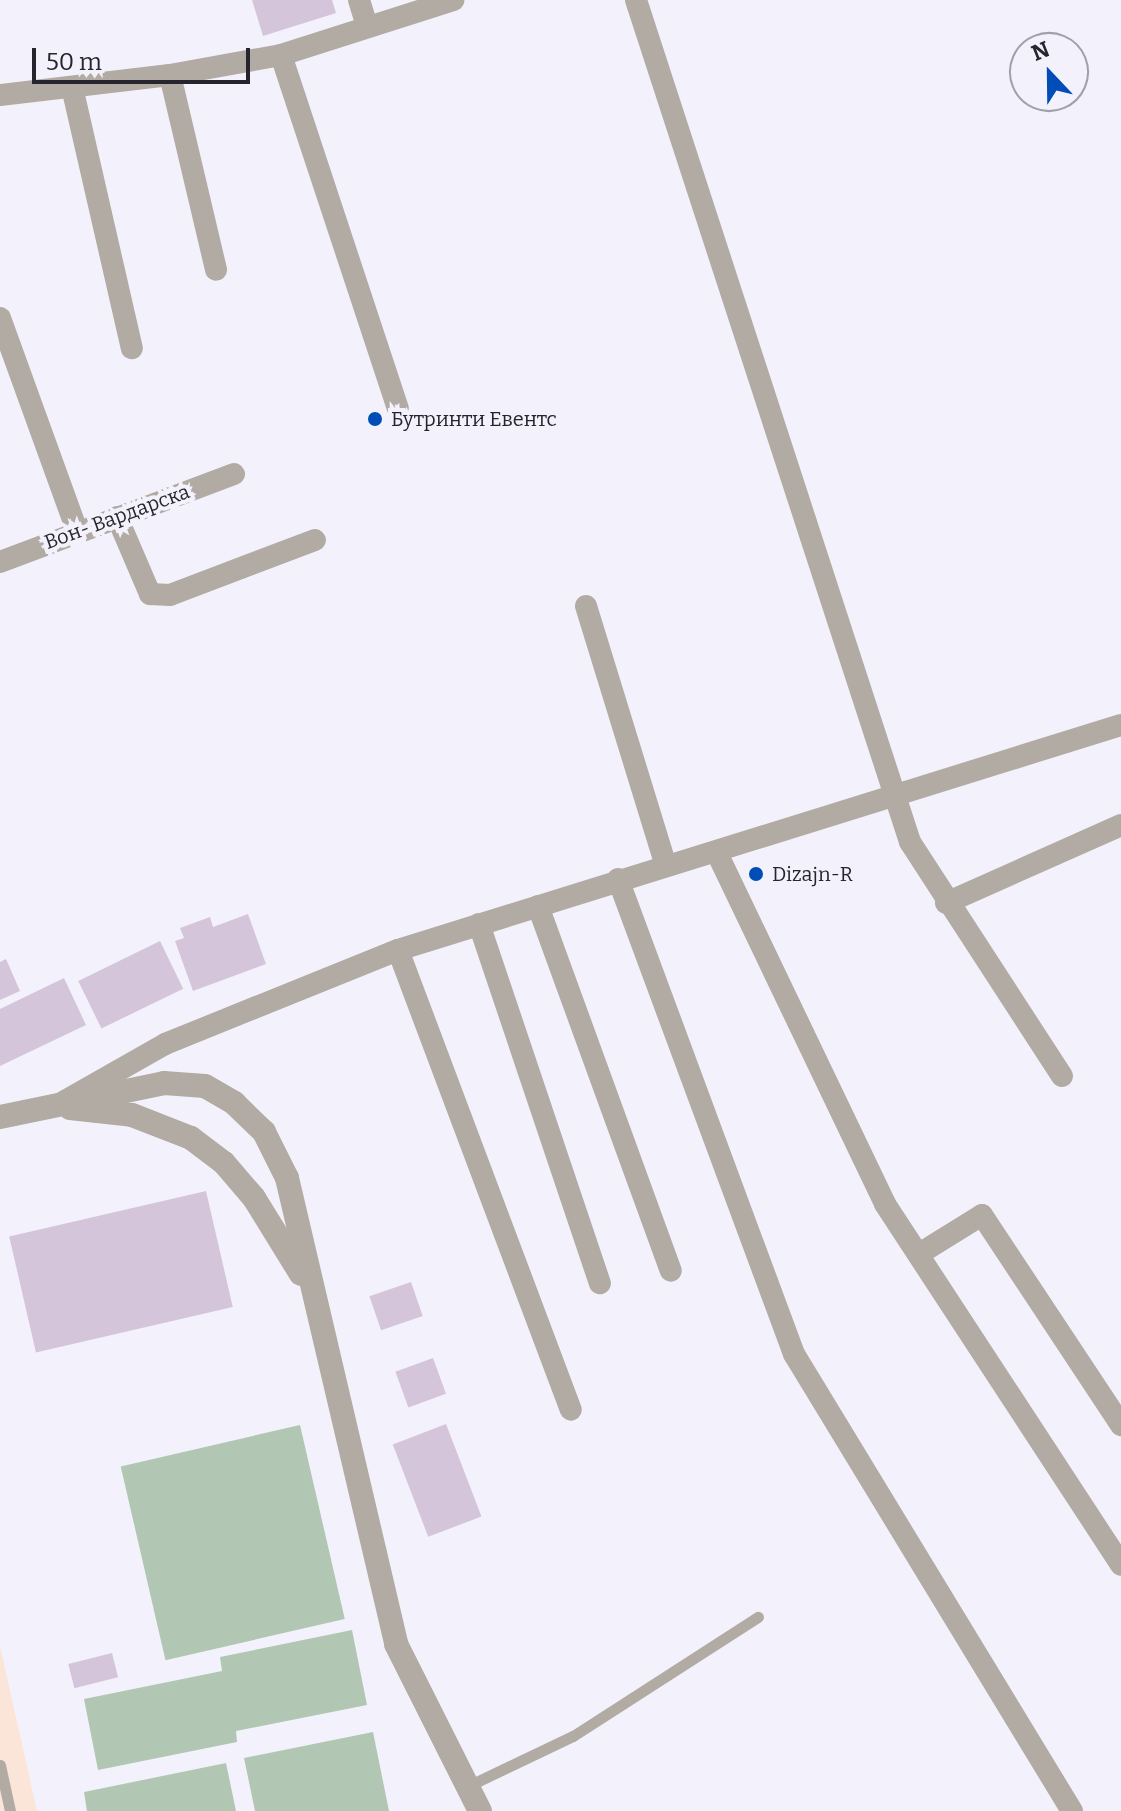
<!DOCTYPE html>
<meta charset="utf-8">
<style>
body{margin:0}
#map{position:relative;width:1121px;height:1811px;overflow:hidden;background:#f3f2fc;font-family:Bitter,serif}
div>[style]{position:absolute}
.education>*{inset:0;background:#fbe5d8}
.green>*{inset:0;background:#b1c7b3;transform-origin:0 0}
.building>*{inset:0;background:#d5c5da;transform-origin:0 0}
.service>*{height:11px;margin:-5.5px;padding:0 5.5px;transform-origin:5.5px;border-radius:5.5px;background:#b2aba3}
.minor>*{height:22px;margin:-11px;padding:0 11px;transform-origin:11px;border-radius:11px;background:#b2aba3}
.tertiary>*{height:24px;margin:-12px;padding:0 12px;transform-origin:12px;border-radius:12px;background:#b2aba3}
.dots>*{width:22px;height:22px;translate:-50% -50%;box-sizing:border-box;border:4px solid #f3f2fc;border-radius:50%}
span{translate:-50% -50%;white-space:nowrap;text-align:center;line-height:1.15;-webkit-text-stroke:8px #f3f2fc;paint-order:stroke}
.poi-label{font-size:20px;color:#26252e}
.left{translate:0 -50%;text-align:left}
.street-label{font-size:20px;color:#26252e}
.north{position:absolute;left:1009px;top:32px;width:80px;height:80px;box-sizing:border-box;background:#f3f2fc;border:2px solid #a1a0aa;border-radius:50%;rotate:338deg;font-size:22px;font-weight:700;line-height:32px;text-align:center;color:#26252e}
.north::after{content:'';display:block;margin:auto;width:28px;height:36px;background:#014db7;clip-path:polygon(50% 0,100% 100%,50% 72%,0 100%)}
.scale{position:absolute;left:32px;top:48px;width:218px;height:36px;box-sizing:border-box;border:4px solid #26252e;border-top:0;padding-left:10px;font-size:24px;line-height:28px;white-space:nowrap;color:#26252e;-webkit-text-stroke:6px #f3f2fc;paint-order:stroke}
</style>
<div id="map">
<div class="education">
<div style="clip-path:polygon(0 1646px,37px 1811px,0 1811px)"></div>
</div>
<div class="green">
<div style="left:300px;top:1425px;width:199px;height:184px;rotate:77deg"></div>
<div style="clip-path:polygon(352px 1630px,367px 1705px,236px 1731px,237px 1742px,98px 1770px,84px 1699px,222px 1671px,220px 1657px)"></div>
<div style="clip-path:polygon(373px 1732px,389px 1811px,255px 1811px,244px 1758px)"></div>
<div style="clip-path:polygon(226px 1763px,236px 1811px,87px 1811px,84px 1792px)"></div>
</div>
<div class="building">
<div style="clip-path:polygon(252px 0,332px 0,336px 13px,263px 36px)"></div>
<div style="clip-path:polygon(248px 914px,266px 964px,193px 991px,175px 941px,184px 938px,180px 928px,210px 917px,213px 927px)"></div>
<div style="left:160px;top:941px;width:53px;height:91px;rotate:64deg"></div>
<div style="clip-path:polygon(6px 959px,20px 991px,0 1000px,0 962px)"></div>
<div style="clip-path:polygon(64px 978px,86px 1025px,0 1066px,0 1009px)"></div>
<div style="left:206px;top:1191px;width:119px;height:202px;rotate:77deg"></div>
<div style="left:411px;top:1282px;width:36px;height:44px;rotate:71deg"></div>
<div style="left:433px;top:1358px;width:38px;height:40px;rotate:70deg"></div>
<div style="left:446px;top:1424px;width:99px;height:57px;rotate:69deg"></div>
<div style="left:112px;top:1653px;width:25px;height:45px;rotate:76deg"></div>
</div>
<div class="service">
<div style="left:0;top:1765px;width:47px;rotate:77.7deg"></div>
<div style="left:468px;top:1786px;width:116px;rotate:-25.5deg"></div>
<div style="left:573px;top:1736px;width:220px;rotate:-32.8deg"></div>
</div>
<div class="minor">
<div style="left:359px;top:0;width:28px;rotate:73deg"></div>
<div style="left:636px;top:0;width:885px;rotate:71.97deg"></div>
<div style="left:910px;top:842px;width:279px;rotate:57deg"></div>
<div style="left:281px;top:55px;width:372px;rotate:71.7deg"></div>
<div style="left:170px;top:75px;width:200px;rotate:76.7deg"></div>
<div style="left:72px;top:87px;width:268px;rotate:77.1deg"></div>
<div style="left:0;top:95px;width:171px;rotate:-6.7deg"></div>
<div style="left:170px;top:75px;width:113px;rotate:-10.2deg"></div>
<div style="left:281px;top:55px;width:181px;rotate:-17.7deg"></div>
<div style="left:0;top:318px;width:226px;rotate:70.1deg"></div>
<div style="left:117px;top:517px;width:84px;rotate:66.8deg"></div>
<div style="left:150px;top:594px;width:20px;rotate:3deg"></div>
<div style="left:170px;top:595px;width:155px;rotate:-20.8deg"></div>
<div style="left:0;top:562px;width:250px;rotate:-20.6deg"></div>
<div style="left:586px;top:606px;width:272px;rotate:72.9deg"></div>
<div style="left:717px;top:853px;width:389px;rotate:64.4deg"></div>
<div style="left:885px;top:1204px;width:431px;rotate:56.8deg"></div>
<div style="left:618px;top:879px;width:507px;rotate:69.67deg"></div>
<div style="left:794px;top:1354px;width:535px;rotate:58.69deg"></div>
<div style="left:946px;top:903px;width:192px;rotate:-24deg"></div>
<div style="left:538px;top:906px;width:388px;rotate:70deg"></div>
<div style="left:479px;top:924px;width:379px;rotate:71.4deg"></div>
<div style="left:398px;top:950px;width:491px;rotate:69.4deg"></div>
<div style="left:63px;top:1102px;width:117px;rotate:-29.6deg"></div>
<div style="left:165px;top:1044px;width:251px;rotate:-22deg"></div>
<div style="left:398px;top:950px;width:757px;rotate:-17.29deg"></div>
<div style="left:919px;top:1254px;width:74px;rotate:-31.8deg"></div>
<div style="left:982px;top:1215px;width:252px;rotate:56.5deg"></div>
</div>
<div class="tertiary">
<div style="left:70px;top:1108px;width:62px;rotate:6.4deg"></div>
<div style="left:132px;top:1115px;width:63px;rotate:21.3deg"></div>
<div style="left:191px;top:1138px;width:41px;rotate:37.1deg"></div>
<div style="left:224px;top:1163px;width:46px;rotate:49.4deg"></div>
<div style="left:254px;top:1198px;width:89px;rotate:58.3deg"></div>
<div style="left:0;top:1117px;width:167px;rotate:-11.7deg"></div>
<div style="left:164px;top:1083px;width:41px;rotate:4.2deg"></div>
<div style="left:205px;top:1086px;width:34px;rotate:30deg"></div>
<div style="left:234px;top:1103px;width:42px;rotate:44deg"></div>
<div style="left:264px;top:1132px;width:51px;rotate:63.4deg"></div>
<div style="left:287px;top:1178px;width:479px;rotate:76.8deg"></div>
<div style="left:396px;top:1644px;width:187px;rotate:63.3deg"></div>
</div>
<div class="dots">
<div style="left:375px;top:419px;background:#014db7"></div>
<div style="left:756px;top:874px;background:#014db7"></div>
</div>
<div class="poi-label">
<span class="left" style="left:391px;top:419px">Бутринти Евентс</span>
<span class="left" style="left:772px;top:874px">Dizajn-R</span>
</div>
<div class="street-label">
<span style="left:117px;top:517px;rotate:-20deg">Вон- Вардарска</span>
</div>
<div class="north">N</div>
<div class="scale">50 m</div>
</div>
